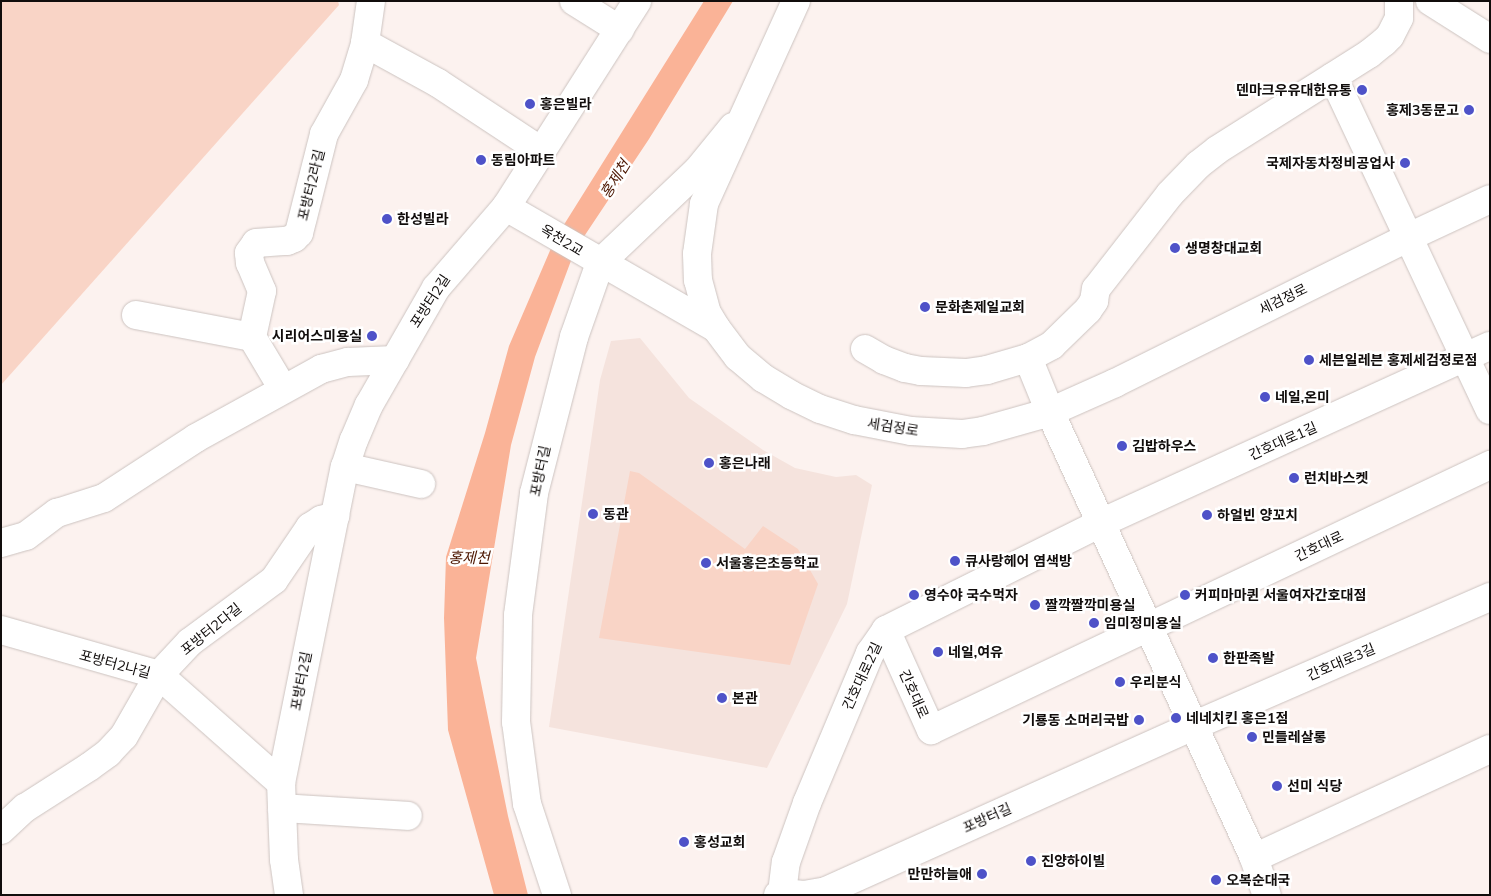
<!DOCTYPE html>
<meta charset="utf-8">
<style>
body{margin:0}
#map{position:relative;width:1491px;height:896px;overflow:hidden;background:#fcf2ef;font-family:Mulish,"Noto Sans KR",sans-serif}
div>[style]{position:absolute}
.built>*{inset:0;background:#f5e3dd}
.green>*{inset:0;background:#f9d4c6}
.water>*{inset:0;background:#fab397}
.roads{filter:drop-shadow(0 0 1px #ccc3c0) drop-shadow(0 0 1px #ccc3c0)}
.minor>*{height:28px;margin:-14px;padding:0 14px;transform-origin:14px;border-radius:14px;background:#fff}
.major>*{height:28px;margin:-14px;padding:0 14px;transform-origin:14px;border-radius:14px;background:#fff}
.highway>*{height:28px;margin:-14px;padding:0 14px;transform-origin:14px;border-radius:14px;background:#fff}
.dots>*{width:14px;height:14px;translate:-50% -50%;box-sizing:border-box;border:2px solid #fff;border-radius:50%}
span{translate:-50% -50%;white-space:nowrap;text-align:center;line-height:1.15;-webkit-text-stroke:5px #fff;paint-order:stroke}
.poi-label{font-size:14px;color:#110d0c;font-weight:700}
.right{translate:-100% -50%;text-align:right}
.left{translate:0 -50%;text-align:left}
.street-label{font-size:14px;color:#110d0c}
.water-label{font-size:15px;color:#4c1600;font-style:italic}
.frame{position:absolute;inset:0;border:2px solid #110d0c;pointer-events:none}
</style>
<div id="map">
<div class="built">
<div style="clip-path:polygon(640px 338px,689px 398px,763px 450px,795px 468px,836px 477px,856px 475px,872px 485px,847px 604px,767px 768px,549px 727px,600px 380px,611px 341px)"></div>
</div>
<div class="green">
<div style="clip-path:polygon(1px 1px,338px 1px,339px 5px,1px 385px)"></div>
<div style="clip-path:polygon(630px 471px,639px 473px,745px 549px,763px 526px,798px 549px,818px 584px,790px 665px,599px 638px)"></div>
</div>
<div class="water">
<div style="clip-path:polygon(704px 1px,733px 1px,649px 139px,575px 250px,535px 357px,511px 445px,476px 658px,508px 816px,528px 895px,494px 895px,448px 730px,444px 618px,446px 557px,485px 433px,509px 346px,555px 239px)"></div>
</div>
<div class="roads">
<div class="minor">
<div style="left:574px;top:1px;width:54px;rotate:32.2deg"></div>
<div style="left:365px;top:43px;width:83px;rotate:28.7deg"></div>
<div style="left:438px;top:83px;width:123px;rotate:33.4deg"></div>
<div style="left:1333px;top:77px;width:368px;rotate:64.8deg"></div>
<div style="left:506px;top:207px;width:242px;rotate:30deg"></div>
<div style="left:136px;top:315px;width:118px;rotate:10.7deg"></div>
<div style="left:865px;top:349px;width:22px;rotate:30deg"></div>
<div style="left:884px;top:360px;width:22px;rotate:21deg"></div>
<div style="left:905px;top:368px;width:16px;rotate:11deg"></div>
<div style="left:921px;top:371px;width:45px;rotate:2.5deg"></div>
<div style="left:966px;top:373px;width:21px;rotate:-8deg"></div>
<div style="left:987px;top:370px;width:43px;rotate:-16.3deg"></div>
<div style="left:1028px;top:358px;width:27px;rotate:-28deg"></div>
<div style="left:1052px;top:345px;width:50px;rotate:-44.2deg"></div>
<div style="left:1088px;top:310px;width:11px;rotate:-56deg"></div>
<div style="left:1094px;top:301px;width:12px;rotate:-81deg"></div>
<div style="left:1096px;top:289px;width:120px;rotate:-52.1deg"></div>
<div style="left:1170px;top:194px;width:40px;rotate:-46deg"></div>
<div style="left:1198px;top:165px;width:24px;rotate:-38deg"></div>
<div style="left:1217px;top:150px;width:180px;rotate:-32.3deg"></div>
<div style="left:1369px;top:54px;width:19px;rotate:-39deg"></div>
<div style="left:1384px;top:42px;width:8px;rotate:-45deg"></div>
<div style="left:1390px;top:36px;width:20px;rotate:-63deg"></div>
<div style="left:1399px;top:18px;width:17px;rotate:-90deg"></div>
<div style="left:1028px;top:358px;width:58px;rotate:67.8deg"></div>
<div style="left:1050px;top:412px;width:490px;rotate:65.4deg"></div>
<div style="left:1254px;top:858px;width:39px;rotate:71deg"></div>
<div style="left:283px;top:389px;width:61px;rotate:-120.8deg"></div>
<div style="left:252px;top:337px;width:47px;rotate:-77.7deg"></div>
<div style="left:262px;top:291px;width:30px;rotate:-113deg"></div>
<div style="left:250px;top:263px;width:10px;rotate:-96deg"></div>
<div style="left:249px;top:253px;width:12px;rotate:-55deg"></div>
<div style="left:256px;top:243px;width:31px;rotate:-4deg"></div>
<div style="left:287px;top:241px;width:8px;rotate:-23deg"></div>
<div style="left:294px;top:238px;width:7px;rotate:-45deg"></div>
<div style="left:299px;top:233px;width:102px;rotate:-75.8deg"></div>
<div style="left:324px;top:134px;width:62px;rotate:-60.9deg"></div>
<div style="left:354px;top:80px;width:39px;rotate:-73deg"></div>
<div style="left:365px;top:43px;width:42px;rotate:-81.9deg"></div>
<div style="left:345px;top:467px;width:78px;rotate:12.6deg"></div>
<div style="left:1px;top:543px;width:26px;rotate:-16deg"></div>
<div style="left:26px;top:536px;width:39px;rotate:-37deg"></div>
<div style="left:57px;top:513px;width:49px;rotate:-17.7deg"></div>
<div style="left:104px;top:498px;width:110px;rotate:-33.1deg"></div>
<div style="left:196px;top:438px;width:143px;rotate:-28.9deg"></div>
<div style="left:321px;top:369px;width:28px;rotate:-15deg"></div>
<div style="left:348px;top:362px;width:47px;rotate:-2.4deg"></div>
<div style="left:1px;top:630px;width:164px;rotate:15.9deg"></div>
<div style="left:159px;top:675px;width:163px;rotate:41.5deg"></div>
<div style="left:886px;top:630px;width:110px;rotate:65.8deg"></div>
<div style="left:931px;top:730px;width:619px;rotate:-25.36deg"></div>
<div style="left:282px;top:808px;width:126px;rotate:3.6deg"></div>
<div style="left:1px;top:830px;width:33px;rotate:-43deg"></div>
<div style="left:25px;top:808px;width:76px;rotate:-32.6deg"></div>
<div style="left:89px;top:767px;width:24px;rotate:-36deg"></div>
<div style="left:108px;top:753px;width:23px;rotate:-47deg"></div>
<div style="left:124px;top:736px;width:70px;rotate:-60.2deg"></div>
<div style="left:159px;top:675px;width:45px;rotate:-46.8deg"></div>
<div style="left:190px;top:642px;width:104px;rotate:-36.4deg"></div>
<div style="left:274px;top:580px;width:64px;rotate:-55.8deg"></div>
<div style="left:310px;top:527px;width:13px;rotate:-32deg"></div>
<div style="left:321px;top:520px;width:15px;rotate:-16deg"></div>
<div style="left:1254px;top:858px;width:260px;rotate:-24.8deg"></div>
<div style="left:782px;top:893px;width:31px;rotate:-83deg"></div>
<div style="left:786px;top:862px;width:63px;rotate:-70.4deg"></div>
<div style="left:807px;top:803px;width:163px;rotate:-67.2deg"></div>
<div style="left:870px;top:653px;width:28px;rotate:-55deg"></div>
<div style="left:886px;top:630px;width:240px;rotate:-26.5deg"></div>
<div style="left:1101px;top:523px;width:427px;rotate:-24.5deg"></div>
<div style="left:289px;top:895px;width:35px;rotate:-98deg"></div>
<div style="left:284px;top:860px;width:77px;rotate:-92.2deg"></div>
<div style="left:281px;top:783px;width:322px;rotate:-78.6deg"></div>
<div style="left:345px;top:467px;width:28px;rotate:-72deg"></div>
<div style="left:354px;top:440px;width:38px;rotate:-67deg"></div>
<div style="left:369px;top:405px;width:135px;rotate:-60.2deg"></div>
<div style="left:436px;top:288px;width:107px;rotate:-49.2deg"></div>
<div style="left:506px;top:207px;width:244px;rotate:-57.5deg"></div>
<div style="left:557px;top:895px;width:96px;rotate:-108.2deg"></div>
<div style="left:527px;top:804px;width:83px;rotate:-97.6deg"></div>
<div style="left:516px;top:722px;width:107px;rotate:-88.9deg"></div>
<div style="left:518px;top:615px;width:123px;rotate:-82.5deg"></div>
<div style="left:534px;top:493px;width:161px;rotate:-75.6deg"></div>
<div style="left:574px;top:337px;width:78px;rotate:-70.6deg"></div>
<div style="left:600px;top:263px;width:134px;rotate:-43.5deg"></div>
<div style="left:697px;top:171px;width:57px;rotate:-50.7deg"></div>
<div style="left:778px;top:895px;width:4px;rotate:-27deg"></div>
<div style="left:782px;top:893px;width:22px;rotate:5deg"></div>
<div style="left:804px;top:895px;width:22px;rotate:-10deg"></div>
<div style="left:826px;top:891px;width:402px;rotate:-24.2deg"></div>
<div style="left:1193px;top:726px;width:324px;rotate:-23.5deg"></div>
</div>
<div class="major">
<div style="left:796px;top:1px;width:223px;rotate:114.4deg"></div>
<div style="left:704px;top:204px;width:50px;rotate:98deg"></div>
<div style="left:697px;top:254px;width:26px;rotate:88deg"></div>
<div style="left:698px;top:280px;width:34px;rotate:75deg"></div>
<div style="left:707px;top:313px;width:17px;rotate:59deg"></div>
<div style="left:716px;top:328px;width:36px;rotate:53deg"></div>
<div style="left:738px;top:357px;width:33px;rotate:40deg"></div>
<div style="left:763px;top:378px;width:33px;rotate:31deg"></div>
<div style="left:791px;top:395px;width:32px;rotate:26deg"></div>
<div style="left:820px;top:409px;width:36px;rotate:18deg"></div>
<div style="left:854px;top:420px;width:58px;rotate:10.9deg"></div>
<div style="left:911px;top:431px;width:51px;rotate:3.4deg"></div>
<div style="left:962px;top:434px;width:21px;rotate:-8deg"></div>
<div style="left:983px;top:431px;width:70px;rotate:-15.8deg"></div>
<div style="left:1050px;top:412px;width:71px;rotate:-24deg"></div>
<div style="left:1115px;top:383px;width:328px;rotate:-26.4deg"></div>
<div style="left:1409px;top:237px;width:89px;rotate:-25.1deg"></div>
</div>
<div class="highway">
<div style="left:1430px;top:1px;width:71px;rotate:32.3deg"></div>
</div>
</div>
<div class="dots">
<div style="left:1362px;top:90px;background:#4e52c8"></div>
<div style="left:530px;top:104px;background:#4e52c8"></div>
<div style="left:1469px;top:110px;background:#4e52c8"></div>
<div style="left:481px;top:160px;background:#4e52c8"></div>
<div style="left:1405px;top:163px;background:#4e52c8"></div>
<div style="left:387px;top:219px;background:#4e52c8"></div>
<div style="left:1175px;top:248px;background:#4e52c8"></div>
<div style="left:925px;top:307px;background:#4e52c8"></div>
<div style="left:372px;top:336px;background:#4e52c8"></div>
<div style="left:1309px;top:360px;background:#4e52c8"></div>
<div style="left:1265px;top:397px;background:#4e52c8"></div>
<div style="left:1122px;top:446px;background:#4e52c8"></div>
<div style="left:709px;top:463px;background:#4e52c8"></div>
<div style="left:1294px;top:478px;background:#4e52c8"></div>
<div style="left:593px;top:514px;background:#4e52c8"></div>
<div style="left:1207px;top:515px;background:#4e52c8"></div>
<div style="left:955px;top:561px;background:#4e52c8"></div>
<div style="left:706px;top:563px;background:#4e52c8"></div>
<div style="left:914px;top:595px;background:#4e52c8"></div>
<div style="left:1185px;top:595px;background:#4e52c8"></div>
<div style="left:1035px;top:605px;background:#4e52c8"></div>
<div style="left:1094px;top:623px;background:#4e52c8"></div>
<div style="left:938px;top:652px;background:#4e52c8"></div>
<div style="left:1213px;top:658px;background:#4e52c8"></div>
<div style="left:1120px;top:682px;background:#4e52c8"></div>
<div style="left:722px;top:698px;background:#4e52c8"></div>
<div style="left:1176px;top:718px;background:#4e52c8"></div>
<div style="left:1139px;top:720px;background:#4e52c8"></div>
<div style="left:1252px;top:737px;background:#4e52c8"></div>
<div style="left:1277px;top:786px;background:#4e52c8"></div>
<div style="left:684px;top:842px;background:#4e52c8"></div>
<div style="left:1031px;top:861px;background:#4e52c8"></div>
<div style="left:982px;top:874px;background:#4e52c8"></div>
<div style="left:1216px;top:880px;background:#4e52c8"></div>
</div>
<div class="poi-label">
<span class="right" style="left:1352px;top:90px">덴마크우유대한유통</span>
<span class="left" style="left:540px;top:104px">홍은빌라</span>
<span class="right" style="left:1459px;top:110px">홍제3동문고</span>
<span class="left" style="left:491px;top:160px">동림아파트</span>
<span class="right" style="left:1395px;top:163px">국제자동차정비공업사</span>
<span class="left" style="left:397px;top:219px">한성빌라</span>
<span class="left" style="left:1185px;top:248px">생명창대교회</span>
<span class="left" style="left:935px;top:307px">문화촌제일교회</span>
<span class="right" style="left:362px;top:336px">시리어스미용실</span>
<span class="left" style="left:1319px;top:360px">세븐일레븐 홍제세검정로점</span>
<span class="left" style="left:1275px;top:397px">네일,온미</span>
<span class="left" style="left:1132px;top:446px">김밥하우스</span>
<span class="left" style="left:719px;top:463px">홍은나래</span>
<span class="left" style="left:1304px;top:478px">런치바스켓</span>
<span class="left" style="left:603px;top:514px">동관</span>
<span class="left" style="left:1217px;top:515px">하얼빈 양꼬치</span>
<span class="left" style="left:965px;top:561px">큐사랑헤어 염색방</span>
<span class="left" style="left:716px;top:563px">서울홍은초등학교</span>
<span class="left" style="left:924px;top:595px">영수야 국수먹자</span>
<span class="left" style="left:1195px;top:595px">커피마마퀸 서울여자간호대점</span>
<span class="left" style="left:1045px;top:605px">짤깍짤깍미용실</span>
<span class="left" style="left:1104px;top:623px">임미정미용실</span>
<span class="left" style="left:948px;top:652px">네일,여유</span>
<span class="left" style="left:1223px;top:658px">한판족발</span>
<span class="left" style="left:1130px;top:682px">우리분식</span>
<span class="left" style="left:732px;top:698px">본관</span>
<span class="left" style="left:1186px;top:718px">네네치킨 홍은1점</span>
<span class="right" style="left:1129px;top:720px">기룡동 소머리국밥</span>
<span class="left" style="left:1262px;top:737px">민들레살롱</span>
<span class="left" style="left:1287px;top:786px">선미 식당</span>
<span class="left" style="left:694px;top:842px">홍성교회</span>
<span class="left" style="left:1041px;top:861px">진양하이빌</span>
<span class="right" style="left:972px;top:874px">만만하늘애</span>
<span class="left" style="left:1226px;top:880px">오복순대국</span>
</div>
<div class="street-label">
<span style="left:311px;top:185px;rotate:-76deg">포방터2라길</span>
<span style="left:562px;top:240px;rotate:31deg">옥천2교</span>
<span style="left:1283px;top:299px;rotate:-26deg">세검정로</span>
<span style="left:430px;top:301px;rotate:-57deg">포방터2길</span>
<span style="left:893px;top:427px;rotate:9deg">세검정로</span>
<span style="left:1283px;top:441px;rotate:-24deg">간호대로1길</span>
<span style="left:540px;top:471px;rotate:-78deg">포방터길</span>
<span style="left:1319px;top:546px;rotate:-25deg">간호대로</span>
<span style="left:211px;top:629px;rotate:-39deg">포방터2다길</span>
<span style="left:1341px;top:662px;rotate:-23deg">간호대로3길</span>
<span style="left:115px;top:664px;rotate:15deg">포방터2나길</span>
<span style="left:862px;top:676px;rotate:-65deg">간호대로2길</span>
<span style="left:301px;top:681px;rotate:-79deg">포방터2길</span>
<span style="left:914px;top:694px;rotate:66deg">간호대로</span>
<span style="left:987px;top:818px;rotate:-24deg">포방터길</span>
</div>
<div class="water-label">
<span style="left:615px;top:179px;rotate:-58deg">홍제천</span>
<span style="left:469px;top:558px">홍제천</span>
</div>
<div class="frame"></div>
</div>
